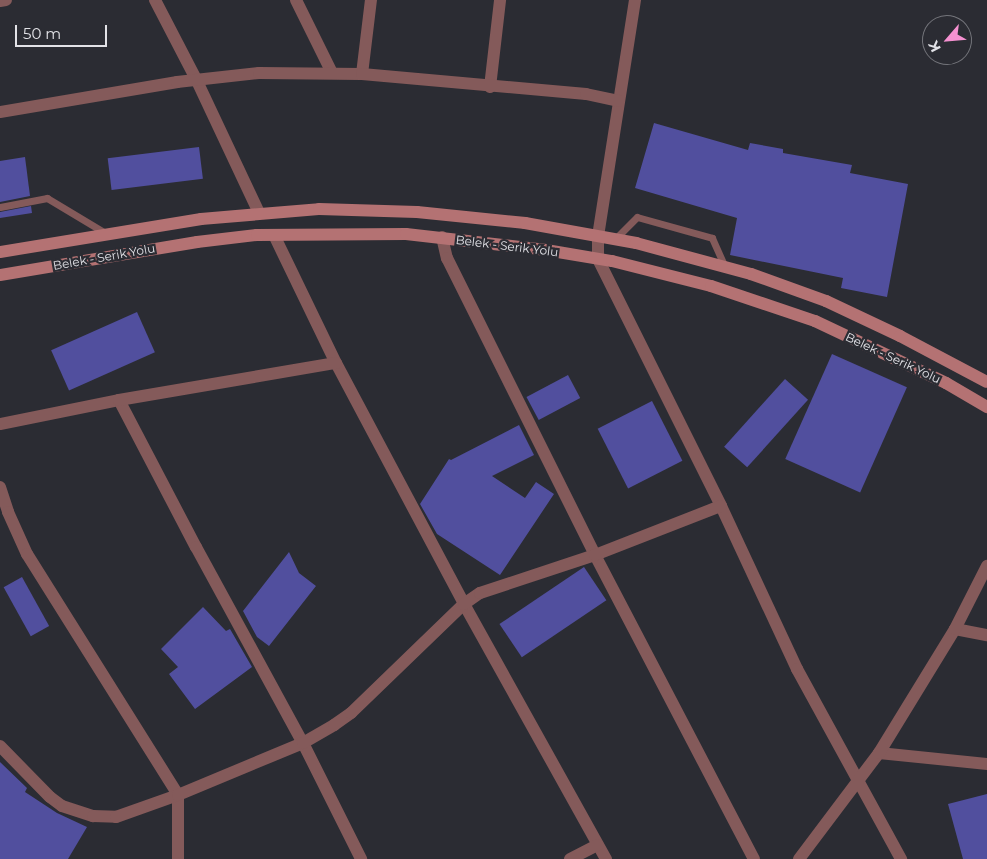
<!DOCTYPE html>
<style>
body{margin:0}
#map{position:relative;width:987px;height:859px;overflow:hidden;background:#2b2c33;font-family:Montserrat,sans-serif}
div>[style]{position:absolute}
.building>*{inset:0;background:#514f9e;transform-origin:0 0}
.lane>*{height:7px;margin:-3.5px;padding:0 3.5px;transform-origin:3.5px;border-radius:3.5px;background:#845a5a}
.street>*{height:12px;margin:-6px;padding:0 6px;transform-origin:6px;border-radius:6px;background:#845a5a}
.secondary>*{height:12px;margin:-6px;padding:0 6px;transform-origin:6px;border-radius:6px;background:#b47273}
span{translate:-50% -50%;white-space:nowrap;text-align:center;line-height:1.15;-webkit-text-stroke:4.5px #2b2c33;paint-order:stroke}
.street-label{font-size:12px;color:#e2e2e7}
.north{position:absolute;left:922px;top:15px;width:50px;height:50px;box-sizing:border-box;background:#2b2c33;border:1px solid #74757b;border-radius:50%;rotate:243deg;font-size:14px;font-weight:700;line-height:20px;text-align:center;color:#e2e2e7}
.north::after{content:'';display:block;margin:auto;width:18px;height:22px;background:#f591d1;clip-path:polygon(50% 0,100% 100%,50% 72%,0 100%)}
.scale{position:absolute;left:15px;top:25px;width:92px;height:22px;box-sizing:border-box;border:2px solid #e2e2e7;border-top:0;padding-left:6px;font-size:15px;line-height:18px;white-space:nowrap;color:#e2e2e7;-webkit-text-stroke:4px #2b2c33;paint-order:stroke}
</style>
<div id="map">
<div class="building">
<div style="clip-path:polygon(654px 123px,748px 150px,750px 143px,783px 149px,783px 153px,852px 165px,850px 173px,908px 184px,887px 297px,841px 288px,843px 278px,730px 255px,737px 218px,635px 188px)"></div>
<div style="left:199px;top:147px;width:32px;height:92px;rotate:83deg"></div>
<div style="clip-path:polygon(25px 157px,30px 196px,0 202px,0 161px)"></div>
<div style="clip-path:polygon(31px 206px,32px 213px,0 218px,0 212px)"></div>
<div style="left:137px;top:312px;width:44px;height:94px;rotate:66deg"></div>
<div style="left:832px;top:354px;width:82px;height:115px;rotate:24deg"></div>
<div style="left:568px;top:375px;width:26px;height:47px;rotate:62deg"></div>
<div style="left:785px;top:379px;width:31px;height:91px;rotate:42deg"></div>
<div style="left:652px;top:401px;width:67px;height:61px;rotate:63deg"></div>
<div style="clip-path:polygon(519px 425px,534px 455px,492px 476px,525px 498px,536px 482px,554px 494px,500px 575px,437px 534px,420px 504px,449px 459px,451px 460px)"></div>
<div style="clip-path:polygon(289px 552px,299px 573px,316px 586px,269px 646px,257px 637px,243px 611px)"></div>
<div style="left:584px;top:567px;width:40px;height:102px;rotate:56deg"></div>
<div style="left:22px;top:577px;width:56px;height:21px;rotate:61deg"></div>
<div style="clip-path:polygon(203px 607px,226px 631px,230px 629px,252px 667px,195px 709px,169px 674px,178px 667px,161px 649px)"></div>
<div style="clip-path:polygon(0 762px,27px 788px,25px 792px,57px 813px,87px 827px,68px 859px,0 859px)"></div>
<div style="clip-path:polygon(987px 794px,987px 859px,963px 859px,948px 804px)"></div>
</div>
<div class="lane">
<div style="left:0;top:207px;width:48px;rotate:-10.8deg"></div>
<div style="left:47px;top:198px;width:70px;rotate:31deg"></div>
<div style="left:615px;top:239px;width:31px;rotate:-45deg"></div>
<div style="left:637px;top:217px;width:78px;rotate:15.6deg"></div>
<div style="left:712px;top:238px;width:32px;rotate:66deg"></div>
</div>
<div class="street">
<div style="left:155px;top:0;width:91px;rotate:62.6deg"></div>
<div style="left:197px;top:81px;width:146px;rotate:64.8deg"></div>
<div style="left:296px;top:0;width:81px;rotate:63.7deg"></div>
<div style="left:635px;top:0;width:239px;rotate:98.9deg"></div>
<div style="left:598px;top:236px;width:23px;rotate:90deg"></div>
<div style="left:598px;top:259px;width:276px;rotate:63.5deg"></div>
<div style="left:721px;top:506px;width:180px;rotate:65deg"></div>
<div style="left:797px;top:669px;width:217px;rotate:61.3deg"></div>
<div style="left:0;top:1px;width:6px;rotate:-9deg"></div>
<div style="left:362px;top:74px;width:75px;rotate:-83.1deg"></div>
<div style="left:490px;top:87px;width:88px;rotate:-83.4deg"></div>
<div style="left:0;top:112px;width:180px;rotate:-9.6deg"></div>
<div style="left:177px;top:82px;width:82px;rotate:-6.3deg"></div>
<div style="left:259px;top:73px;width:103px;rotate:0.6deg"></div>
<div style="left:362px;top:74px;width:225px;rotate:5.1deg"></div>
<div style="left:586px;top:94px;width:33px;rotate:12deg"></div>
<div style="left:274px;top:235px;width:142px;rotate:64.2deg"></div>
<div style="left:336px;top:363px;width:273px;rotate:62deg"></div>
<div style="left:464px;top:604px;width:292px;rotate:60.9deg"></div>
<div style="left:442px;top:237px;width:22px;rotate:77deg"></div>
<div style="left:447px;top:258px;width:332px;rotate:63.5deg"></div>
<div style="left:595px;top:555px;width:343px;rotate:62.4deg"></div>
<div style="left:119px;top:400px;width:166px;rotate:62.4deg"></div>
<div style="left:196px;top:547px;width:223px;rotate:61.4deg"></div>
<div style="left:303px;top:743px;width:130px;rotate:63.4deg"></div>
<div style="left:0;top:424px;width:121px;rotate:-11.4deg"></div>
<div style="left:119px;top:400px;width:220px;rotate:-9.7deg"></div>
<div style="left:0;top:487px;width:26px;rotate:72deg"></div>
<div style="left:8px;top:512px;width:46px;rotate:65.7deg"></div>
<div style="left:27px;top:554px;width:284px;rotate:57.9deg"></div>
<div style="left:178px;top:795px;width:64px;rotate:90deg"></div>
<div style="left:955px;top:629px;width:33px;rotate:11deg"></div>
<div style="left:0;top:746px;width:71px;rotate:45.6deg"></div>
<div style="left:50px;top:797px;width:15px;rotate:37deg"></div>
<div style="left:62px;top:806px;width:33px;rotate:18deg"></div>
<div style="left:93px;top:816px;width:23px;rotate:2deg"></div>
<div style="left:116px;top:817px;width:66px;rotate:-19.5deg"></div>
<div style="left:178px;top:795px;width:135px;rotate:-22.6deg"></div>
<div style="left:303px;top:743px;width:36px;rotate:-30deg"></div>
<div style="left:334px;top:725px;width:21px;rotate:-35deg"></div>
<div style="left:351px;top:713px;width:157px;rotate:-44deg"></div>
<div style="left:464px;top:604px;width:19px;rotate:-35deg"></div>
<div style="left:480px;top:593px;width:121px;rotate:-18.3deg"></div>
<div style="left:595px;top:555px;width:135px;rotate:-21.3deg"></div>
<div style="left:879px;top:753px;width:109px;rotate:5.8deg"></div>
<div style="left:570px;top:859px;width:31px;rotate:-27deg"></div>
<div style="left:799px;top:859px;width:133px;rotate:-53deg"></div>
<div style="left:879px;top:753px;width:145px;rotate:-58.5deg"></div>
<div style="left:955px;top:629px;width:71px;rotate:-63.1deg"></div>
</div>
<div class="secondary">
<div style="left:0;top:252px;width:204px;rotate:-9.3deg"></div>
<div style="left:201px;top:219px;width:118px;rotate:-4.8deg"></div>
<div style="left:319px;top:209px;width:98px;rotate:1.8deg"></div>
<div style="left:417px;top:212px;width:109px;rotate:5.8deg"></div>
<div style="left:525px;top:223px;width:113px;rotate:10.2deg"></div>
<div style="left:636px;top:243px;width:119px;rotate:15.1deg"></div>
<div style="left:751px;top:274px;width:80px;rotate:19.8deg"></div>
<div style="left:826px;top:301px;width:82px;rotate:25.3deg"></div>
<div style="left:900px;top:336px;width:98px;rotate:27.9deg"></div>
<div style="left:0;top:275px;width:200px;rotate:-9.5deg"></div>
<div style="left:197px;top:242px;width:60px;rotate:-6.7deg"></div>
<div style="left:257px;top:235px;width:149px;rotate:-0.4deg"></div>
<div style="left:406px;top:234px;width:141px;rotate:6.5deg"></div>
<div style="left:546px;top:250px;width:67px;rotate:9.5deg"></div>
<div style="left:612px;top:261px;width:102px;rotate:14.2deg"></div>
<div style="left:711px;top:286px;width:110px;rotate:18.6deg"></div>
<div style="left:815px;top:321px;width:145px;rotate:25.3deg"></div>
<div style="left:946px;top:383px;width:48px;rotate:30.3deg"></div>
</div>
<div class="street-label">
<span style="left:507px;top:246px;rotate:7deg">Belek - Serik Yolu</span>
<span style="left:104px;top:257px;rotate:-10deg">Belek - Serik Yolu</span>
<span style="left:893px;top:358px;rotate:25deg">Belek - Serik Yolu</span>
</div>
<div class="north">K</div>
<div class="scale">50 m</div>
</div>
